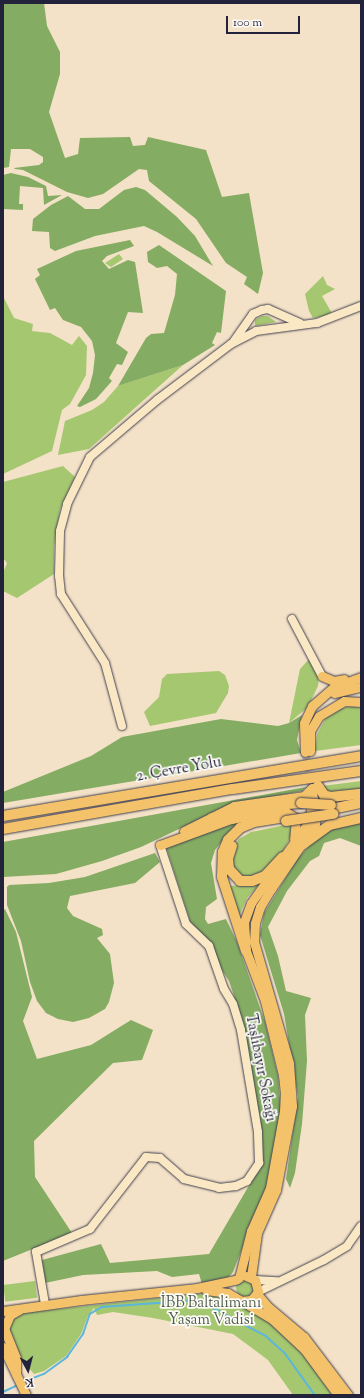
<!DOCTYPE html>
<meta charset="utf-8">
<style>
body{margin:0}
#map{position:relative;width:364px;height:1398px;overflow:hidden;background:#f3e2c7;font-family:"Sorts Mill Goudy",serif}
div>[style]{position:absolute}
.green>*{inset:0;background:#a5c770;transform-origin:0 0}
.round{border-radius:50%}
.forest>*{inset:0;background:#84ac62}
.stream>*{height:1.5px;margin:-0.75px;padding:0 0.75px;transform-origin:0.75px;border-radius:0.75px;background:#5db6db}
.secondary-tunnel>*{height:8px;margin-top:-4px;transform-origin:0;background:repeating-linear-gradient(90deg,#c9bcab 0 8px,transparent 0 12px)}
.roads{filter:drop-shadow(0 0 1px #413f50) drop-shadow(0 0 1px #413f50)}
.secondary>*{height:8px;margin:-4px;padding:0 4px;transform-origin:4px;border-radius:4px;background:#fae7c3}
.primary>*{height:9px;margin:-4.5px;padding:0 4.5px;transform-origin:4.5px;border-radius:4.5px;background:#f3c26a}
.highway>*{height:10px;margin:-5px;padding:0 5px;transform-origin:5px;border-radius:5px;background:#f3c26a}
.bridges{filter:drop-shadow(0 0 1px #413f50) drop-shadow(0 0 1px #413f50)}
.highway-bridge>*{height:10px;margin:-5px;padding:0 5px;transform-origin:5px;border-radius:5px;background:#f3c26a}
span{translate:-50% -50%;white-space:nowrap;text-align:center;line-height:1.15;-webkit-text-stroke:3.5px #fdfcf7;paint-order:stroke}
.street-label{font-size:15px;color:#22223b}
.park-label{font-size:15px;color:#505c4e}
.frame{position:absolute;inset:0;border:4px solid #22223b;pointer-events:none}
.north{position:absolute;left:8px;top:1350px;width:40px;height:40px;-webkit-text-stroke:3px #fdfcf7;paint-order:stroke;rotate:173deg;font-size:11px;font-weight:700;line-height:16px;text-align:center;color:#22223b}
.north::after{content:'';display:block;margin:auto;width:14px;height:18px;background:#22223b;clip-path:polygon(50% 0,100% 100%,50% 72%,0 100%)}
.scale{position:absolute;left:226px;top:16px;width:74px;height:18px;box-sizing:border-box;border:2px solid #22223b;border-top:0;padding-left:5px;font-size:12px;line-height:14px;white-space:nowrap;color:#22223b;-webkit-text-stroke:3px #fdfcf7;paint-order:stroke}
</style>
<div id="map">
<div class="green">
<div style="clip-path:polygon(119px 254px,123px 259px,111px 267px,105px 263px)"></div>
<div style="clip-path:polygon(323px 276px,327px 285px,335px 289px,322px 296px,333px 315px,313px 318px,309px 311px,305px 294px)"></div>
<div style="clip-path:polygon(3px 296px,14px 318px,33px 324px,32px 331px,50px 333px,72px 345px,79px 336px,87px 346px,86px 375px,70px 404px,62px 410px,52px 451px,3px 474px)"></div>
<div style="clip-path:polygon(262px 316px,268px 316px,276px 322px,255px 326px,255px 320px)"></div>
<div style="clip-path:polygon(183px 365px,89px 449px,58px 455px,65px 421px,92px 410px,104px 402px,118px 386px)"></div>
<div style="clip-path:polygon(63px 466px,75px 477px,60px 510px,54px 546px,54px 574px,17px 598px,3px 591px,3px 573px,7px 563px,3px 558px,3px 482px)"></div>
<div style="clip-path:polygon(310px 658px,319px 676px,318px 686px,308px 707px,289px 723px,300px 669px)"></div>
<div style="clip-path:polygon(219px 671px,225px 675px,229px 686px,228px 693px,216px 713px,150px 726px,144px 712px,159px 697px,162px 679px,167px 674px)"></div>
<div style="clip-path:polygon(352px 706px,361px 708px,361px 745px,315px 751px,317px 734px,327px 716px,338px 709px)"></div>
<div style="clip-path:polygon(361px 781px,361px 792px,327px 794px,322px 786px)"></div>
<div style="clip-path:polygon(295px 823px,292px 835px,281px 854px,263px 874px,242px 879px,230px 867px,233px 847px,239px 839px,251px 832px)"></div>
<div style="clip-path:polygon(266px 877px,247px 898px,240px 914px,240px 926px,230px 886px,255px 884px)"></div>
<div class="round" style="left:236px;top:1279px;width:18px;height:18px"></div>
<div style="left:35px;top:1281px;width:17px;height:32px;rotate:83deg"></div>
<div style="clip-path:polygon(206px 1293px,221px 1295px,263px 1317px,292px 1340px,334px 1395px,293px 1395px,268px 1360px,233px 1334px,153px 1318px,113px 1312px,97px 1315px,94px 1308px,88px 1316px,81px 1334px,66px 1356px,44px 1371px,34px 1374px,22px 1360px,9px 1334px,10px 1321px,15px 1315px,22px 1313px)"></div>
</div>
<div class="forest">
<div style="clip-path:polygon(3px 3px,44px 3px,47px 26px,60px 52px,60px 74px,49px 112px,65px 158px,78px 154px,80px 138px,130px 137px,133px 146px,145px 145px,148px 137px,206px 150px,222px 197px,249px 193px,263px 273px,258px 294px,244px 284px,247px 277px,226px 263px,196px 219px,149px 181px,147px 170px,139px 169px,103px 194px,88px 198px,67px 192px,23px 170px,15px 169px,14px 168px,39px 165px,43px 162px,43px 157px,30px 149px,11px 149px,9px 167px,3px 168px)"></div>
<div style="clip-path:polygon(11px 173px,28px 177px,46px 186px,48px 196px,62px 195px,44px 205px,43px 188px,20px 186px,19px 204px,23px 204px,23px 210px,3px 209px,3px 175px)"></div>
<div style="clip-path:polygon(136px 187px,145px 190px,177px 217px,195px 236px,213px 266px,157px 232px,144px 226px,95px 236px,55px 251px,50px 248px,49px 232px,32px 231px,33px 219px,51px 205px,68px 196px,85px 209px,99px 209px,124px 190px)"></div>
<div style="clip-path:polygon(130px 240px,134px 246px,107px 256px,102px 261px,109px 269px,128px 260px,135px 262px,143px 313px,128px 312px,116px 343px,128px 352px,122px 365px,117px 364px,109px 378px,112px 381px,96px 399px,80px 407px,77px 406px,89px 388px,93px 373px,95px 355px,92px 341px,81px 327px,63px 320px,55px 308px,50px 310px,35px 279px,40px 275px,37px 269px,76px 251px)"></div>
<div style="clip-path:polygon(159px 245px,226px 291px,221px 333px,217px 332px,212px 343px,215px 345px,183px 365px,118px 386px,146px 338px,151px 334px,164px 333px,175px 295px,177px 274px,167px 266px,157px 268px,148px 262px,147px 252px)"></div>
<div style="clip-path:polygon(302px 715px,297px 740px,301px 753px,3px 803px,3px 792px,91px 756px,122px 737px,221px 719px,278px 726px,289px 723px)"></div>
<div style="clip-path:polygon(306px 787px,302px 791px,232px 804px,141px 847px,102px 861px,56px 874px,3px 877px,3px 842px)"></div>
<div style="clip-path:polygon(274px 815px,229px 833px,215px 850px,211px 863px,217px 899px,206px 907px,205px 919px,208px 924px,226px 919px,237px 942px,265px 1022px,278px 1076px,281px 1111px,275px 1155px,266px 1187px,233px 1272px,227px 1279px,202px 1284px,199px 1274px,172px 1277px,157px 1271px,83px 1275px,45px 1283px,42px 1260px,101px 1244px,110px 1263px,209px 1254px,261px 1165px,261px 1134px,244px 1025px,229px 981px,190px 921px,166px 847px,234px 822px)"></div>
<div style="clip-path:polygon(361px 822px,361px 846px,340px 838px,324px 843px,319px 856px,310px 861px,287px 891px,268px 927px,278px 956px,286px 991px,311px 998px,305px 1015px,307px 1061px,302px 1124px,295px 1173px,290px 1188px,286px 1179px,298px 1097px,284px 1014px,260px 935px,264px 913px,298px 858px,313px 842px,332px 828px)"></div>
<div style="clip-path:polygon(155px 853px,160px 862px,135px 883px,70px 896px,67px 908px,73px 916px,102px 929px,103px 935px,97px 938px,110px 954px,114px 983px,109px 1002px,105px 1009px,89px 1018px,73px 1022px,58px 1019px,46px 1013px,37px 1001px,30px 982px,21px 941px,7px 905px,7px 887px,9px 885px,49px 883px,85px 877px)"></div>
<div style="clip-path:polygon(5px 909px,16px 932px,32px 997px,23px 1021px,37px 1059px,91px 1045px,131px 1020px,153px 1030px,142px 1060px,113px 1063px,34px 1141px,35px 1177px,72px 1233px,3px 1261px,3px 911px)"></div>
</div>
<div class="stream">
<div style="left:23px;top:1382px;width:22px;rotate:-21deg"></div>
<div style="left:44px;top:1374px;width:29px;rotate:-36deg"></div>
<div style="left:67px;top:1357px;width:28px;rotate:-55deg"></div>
<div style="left:83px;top:1334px;width:21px;rotate:-71deg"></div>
<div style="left:90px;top:1314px;width:14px;rotate:-30deg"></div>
<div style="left:102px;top:1307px;width:96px;rotate:-4.2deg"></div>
<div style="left:198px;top:1300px;width:77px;rotate:27.9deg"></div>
<div style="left:266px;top:1336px;width:25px;rotate:42deg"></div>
<div style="left:285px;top:1353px;width:52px;rotate:54.5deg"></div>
<div style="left:3px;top:1392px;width:17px;rotate:-25deg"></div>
</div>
<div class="secondary-tunnel">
<div style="left:305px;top:752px;width:37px;rotate:79deg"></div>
</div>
<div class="roads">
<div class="secondary">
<div style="left:234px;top:341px;width:33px;rotate:-55deg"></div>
<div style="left:253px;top:314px;width:10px;rotate:-24deg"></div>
<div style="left:262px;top:310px;width:6px;rotate:-9deg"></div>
<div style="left:268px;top:309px;width:35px;rotate:24deg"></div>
<div style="left:292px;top:619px;width:64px;rotate:62.2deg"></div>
<div style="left:122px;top:726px;width:65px;rotate:-105.1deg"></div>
<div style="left:105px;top:663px;width:82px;rotate:-122.5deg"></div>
<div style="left:61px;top:594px;width:18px;rotate:-96deg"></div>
<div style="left:59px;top:576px;width:45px;rotate:-88.7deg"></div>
<div style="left:60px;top:531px;width:28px;rotate:-75deg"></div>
<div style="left:67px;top:504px;width:52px;rotate:-63.9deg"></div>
<div style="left:90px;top:457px;width:88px;rotate:-40.4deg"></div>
<div style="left:157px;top:400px;width:93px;rotate:-37.1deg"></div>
<div style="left:231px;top:344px;width:28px;rotate:-27deg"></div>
<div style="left:256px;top:331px;width:62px;rotate:-7.5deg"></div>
<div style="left:317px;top:323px;width:47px;rotate:-21.1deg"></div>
<div style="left:255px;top:1280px;width:22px;rotate:3deg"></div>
<div style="left:258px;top:1292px;width:73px;rotate:-25.9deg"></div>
<div style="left:324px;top:1260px;width:27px;rotate:-31deg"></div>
<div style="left:347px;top:1246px;width:24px;rotate:-55deg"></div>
<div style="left:45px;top:1304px;width:53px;rotate:-99.8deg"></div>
<div style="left:36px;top:1252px;width:59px;rotate:-23.1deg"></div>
<div style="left:90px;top:1229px;width:91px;rotate:-52.1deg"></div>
<div style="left:146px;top:1157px;width:14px;rotate:4deg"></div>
<div style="left:160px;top:1158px;width:32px;rotate:41deg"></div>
<div style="left:184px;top:1179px;width:36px;rotate:14deg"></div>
<div style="left:219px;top:1188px;width:17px;rotate:-7deg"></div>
<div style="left:236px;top:1186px;width:12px;rotate:-24deg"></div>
<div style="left:247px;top:1181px;width:22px;rotate:-56deg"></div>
<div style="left:259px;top:1163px;width:31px;rotate:-92deg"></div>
<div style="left:258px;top:1132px;width:103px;rotate:-99.5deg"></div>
<div style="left:241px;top:1030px;width:27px;rotate:-107deg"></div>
<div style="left:233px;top:1004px;width:17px;rotate:-121deg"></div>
<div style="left:224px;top:989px;width:46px;rotate:-109.2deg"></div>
<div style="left:209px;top:946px;width:32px;rotate:-136deg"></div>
<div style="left:186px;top:924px;width:83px;rotate:-108.2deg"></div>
</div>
<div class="primary">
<div style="left:322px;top:676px;width:13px;rotate:23deg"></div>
<div style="left:334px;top:681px;width:10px;rotate:-11deg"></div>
<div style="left:334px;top:693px;width:28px;rotate:-13deg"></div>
<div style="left:310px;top:751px;width:20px;rotate:-90deg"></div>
<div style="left:310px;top:731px;width:17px;rotate:-59deg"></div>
<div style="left:319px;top:716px;width:29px;rotate:-31deg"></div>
<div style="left:344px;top:701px;width:17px;rotate:3deg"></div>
<div style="left:305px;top:752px;width:29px;rotate:-92deg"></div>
<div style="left:304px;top:723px;width:19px;rotate:-65deg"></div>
<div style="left:312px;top:706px;width:29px;rotate:-41deg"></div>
<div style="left:334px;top:687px;width:29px;rotate:-20deg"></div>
<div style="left:184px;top:831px;width:56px;rotate:-26.6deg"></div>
<div style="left:234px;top:806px;width:71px;rotate:-8.1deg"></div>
<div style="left:304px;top:796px;width:11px;rotate:-45deg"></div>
<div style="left:160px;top:845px;width:76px;rotate:-20.1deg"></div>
<div style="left:231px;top:819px;width:53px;rotate:-9.8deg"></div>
<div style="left:283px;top:810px;width:15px;rotate:32deg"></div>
<div style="left:296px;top:818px;width:21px;rotate:95deg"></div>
<div style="left:251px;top:1277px;width:44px;rotate:-82.2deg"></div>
<div style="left:257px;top:1233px;width:47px;rotate:-66.2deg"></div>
<div style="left:276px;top:1190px;width:86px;rotate:-79.2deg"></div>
<div style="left:292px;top:1106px;width:43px;rotate:-94deg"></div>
<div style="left:289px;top:1063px;width:126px;rotate:-106.1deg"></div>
<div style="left:254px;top:942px;width:19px;rotate:-87deg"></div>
<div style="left:255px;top:923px;width:17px;rotate:-73deg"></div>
<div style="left:260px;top:907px;width:21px;rotate:-59deg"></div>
<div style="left:271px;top:889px;width:78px;rotate:-55.9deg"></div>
<div style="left:315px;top:824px;width:13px;rotate:-81deg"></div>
<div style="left:239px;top:1278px;width:49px;rotate:-75.7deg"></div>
<div style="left:251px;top:1231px;width:47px;rotate:-66.2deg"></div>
<div style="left:270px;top:1188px;width:78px;rotate:-79.7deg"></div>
<div style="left:284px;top:1111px;width:17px;rotate:-87deg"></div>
<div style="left:285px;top:1094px;width:19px;rotate:-96deg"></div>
<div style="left:283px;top:1075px;width:76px;rotate:-103.7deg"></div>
<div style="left:265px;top:1001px;width:53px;rotate:-110.8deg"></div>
<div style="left:246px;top:951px;width:29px;rotate:-94deg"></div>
<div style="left:244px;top:922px;width:20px;rotate:-70deg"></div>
<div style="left:251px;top:903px;width:98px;rotate:-54.5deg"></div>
<div style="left:308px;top:823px;width:23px;rotate:-77deg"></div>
<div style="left:313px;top:801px;width:13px;rotate:-94deg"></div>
<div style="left:206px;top:1290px;width:22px;rotate:8deg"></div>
<div style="left:228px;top:1293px;width:51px;rotate:30.6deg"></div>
<div style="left:272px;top:1319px;width:45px;rotate:43.2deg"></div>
<div style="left:305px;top:1350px;width:56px;rotate:53.7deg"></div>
<div style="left:257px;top:1294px;width:16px;rotate:50deg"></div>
<div style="left:267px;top:1306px;width:48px;rotate:40deg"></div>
<div style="left:304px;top:1337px;width:73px;rotate:52.8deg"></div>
<div style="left:241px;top:1301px;width:10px;rotate:-6deg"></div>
<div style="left:251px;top:1300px;width:11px;rotate:-49deg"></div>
<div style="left:258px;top:1292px;width:12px;rotate:-104deg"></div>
<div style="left:255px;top:1280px;width:10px;rotate:-156deg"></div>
<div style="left:3px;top:1311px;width:79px;rotate:-8deg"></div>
<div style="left:81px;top:1300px;width:117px;rotate:-5.9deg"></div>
<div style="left:197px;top:1288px;width:40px;rotate:-12deg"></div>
<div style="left:3px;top:1347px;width:53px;rotate:64.4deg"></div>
<div style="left:16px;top:1374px;width:16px;rotate:-90deg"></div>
<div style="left:16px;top:1358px;width:31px;rotate:-112deg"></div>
<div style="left:4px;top:1329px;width:15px;rotate:-67deg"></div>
<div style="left:10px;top:1315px;width:10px;rotate:-29deg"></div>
</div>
<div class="highway">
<div style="left:318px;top:786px;width:11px;rotate:56deg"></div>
<div style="left:324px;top:795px;width:6px;rotate:18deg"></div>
<div style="left:330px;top:797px;width:31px;rotate:-6deg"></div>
<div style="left:332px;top:809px;width:30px;rotate:-12deg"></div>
<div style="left:3px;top:816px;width:363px;rotate:-9.5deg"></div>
<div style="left:212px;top:818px;width:50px;rotate:-13.8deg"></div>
<div style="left:261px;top:806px;width:40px;rotate:-4.3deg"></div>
<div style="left:3px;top:829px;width:233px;rotate:-9.9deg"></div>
<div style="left:233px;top:789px;width:129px;rotate:-8deg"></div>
<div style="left:302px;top:845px;width:34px;rotate:-36deg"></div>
<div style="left:330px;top:825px;width:32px;rotate:-13deg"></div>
<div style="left:232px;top:846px;width:13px;rotate:108deg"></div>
<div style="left:228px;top:858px;width:11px;rotate:85deg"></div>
<div style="left:229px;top:869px;width:16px;rotate:47deg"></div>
<div style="left:240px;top:881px;width:12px"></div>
<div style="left:252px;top:881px;width:14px;rotate:-21deg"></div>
<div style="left:265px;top:876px;width:26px;rotate:-47deg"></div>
<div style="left:246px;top:951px;width:78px;rotate:-108deg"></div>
<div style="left:222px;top:877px;width:25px;rotate:-88deg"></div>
<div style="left:223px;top:852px;width:13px;rotate:-67deg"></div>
<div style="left:228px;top:840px;width:17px;rotate:-45deg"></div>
<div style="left:240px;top:828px;width:15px;rotate:-23deg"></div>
<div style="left:254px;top:822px;width:32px;rotate:-9deg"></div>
</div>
</div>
<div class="bridges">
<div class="highway-bridge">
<div style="left:301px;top:803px;width:30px;rotate:4deg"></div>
<div style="left:286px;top:821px;width:48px;rotate:-8.5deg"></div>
</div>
</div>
<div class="street-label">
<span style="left:179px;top:770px;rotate:-10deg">2. Çevre Yolu</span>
<span style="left:260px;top:1068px;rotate:79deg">Taşlıbayır Sokağı</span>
</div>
<div class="park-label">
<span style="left:211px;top:1312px">İBB Baltalimanı<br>Yaşam Vadisi</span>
</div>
<div class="frame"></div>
<div class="north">K</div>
<div class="scale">100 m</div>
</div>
